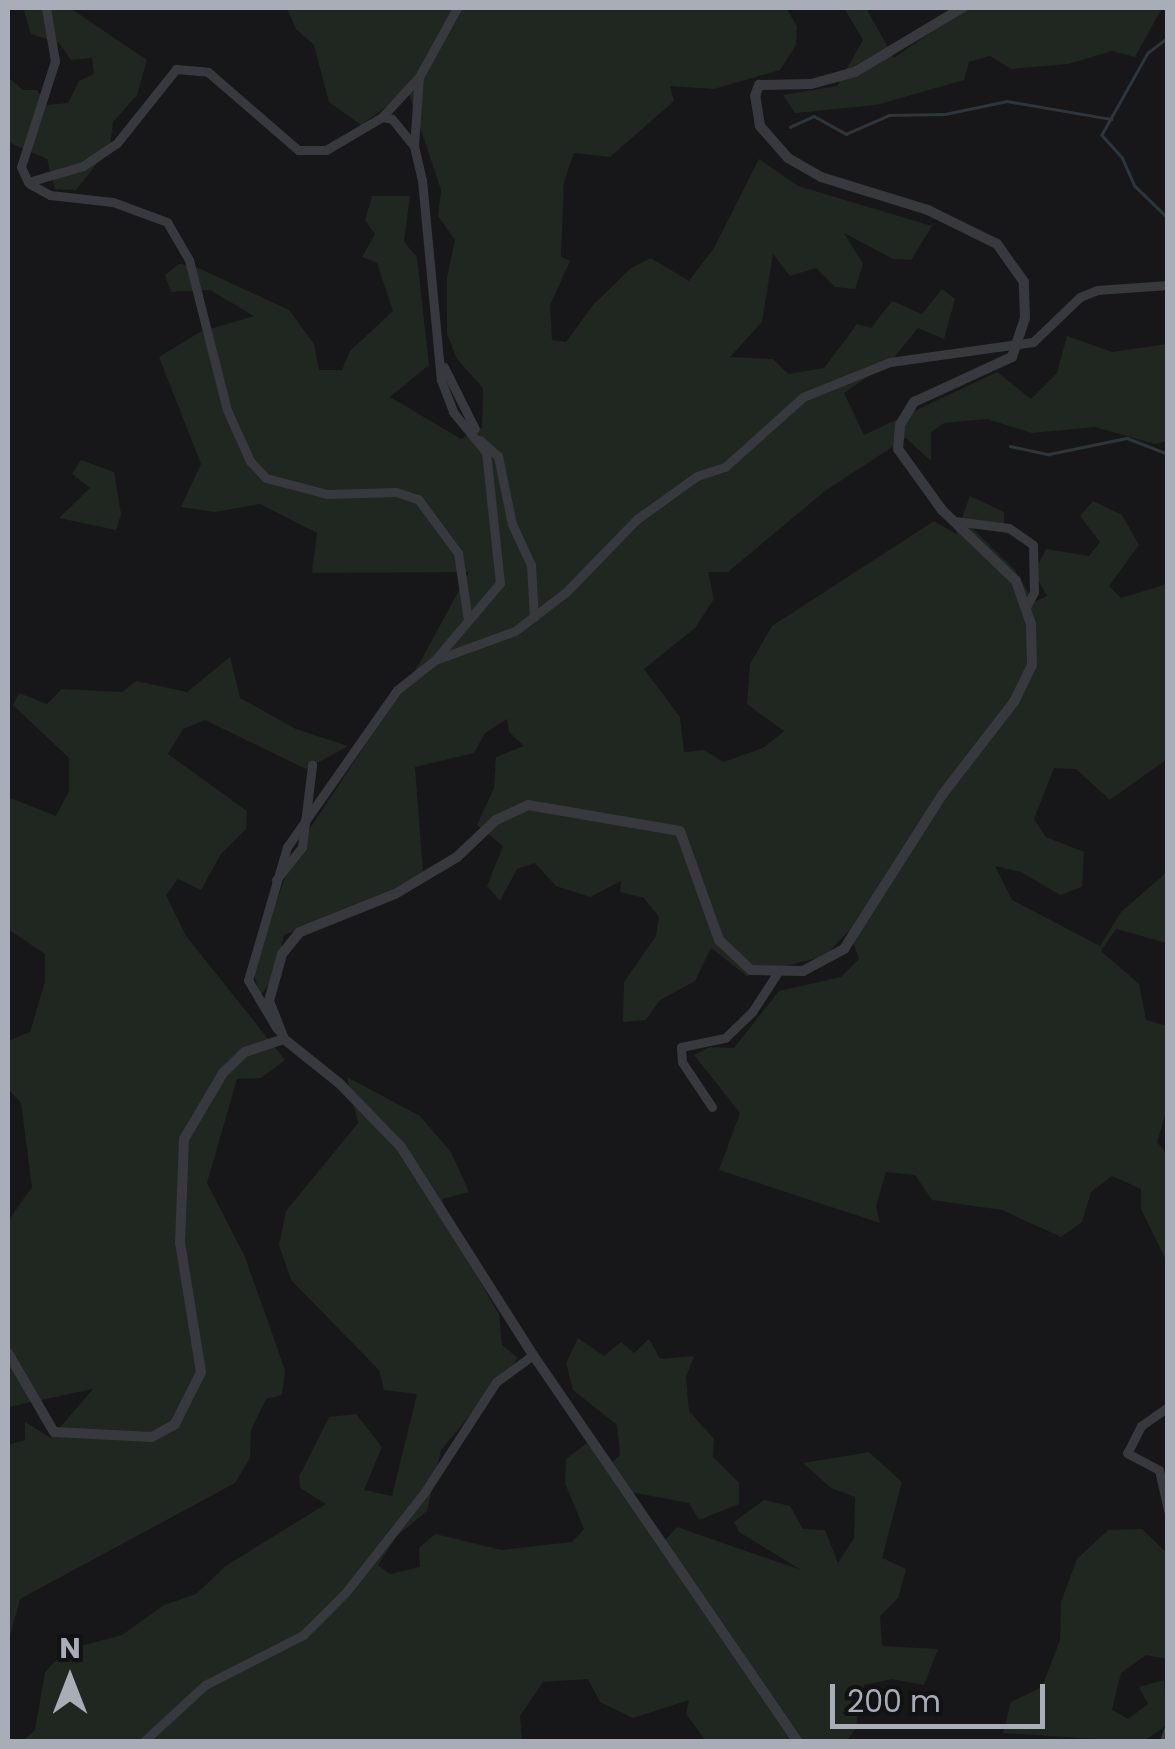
<!DOCTYPE html>
<style>
body{margin:0}
#map{position:relative;width:1175px;height:1749px;overflow:hidden;background:#171719;font-family:Poppins,sans-serif}
div>[style]{position:absolute}
.green>*{inset:0;background:#1f2720}
.stream>*{height:2.5px;margin:-1.25px;padding:0 1.25px;transform-origin:1.25px;border-radius:1.25px;background:#2d353d}
.minor>*{height:9px;margin:-4.5px;padding:0 4.5px;transform-origin:4.5px;border-radius:4.5px;background:#38393e}
.tertiary>*{height:10px;margin:-5px;padding:0 5px;transform-origin:5px;border-radius:5px;background:#38393e}
span{translate:-50% -50%;white-space:nowrap;text-align:center;line-height:1.15;-webkit-text-stroke:8px #121214;paint-order:stroke}
.frame{position:absolute;inset:0;border:10px solid #a9adb8;pointer-events:none}
.north{position:absolute;left:20px;top:1629px;width:100px;height:100px;-webkit-text-stroke:8px #121214;paint-order:stroke;rotate:0deg;font-size:28px;font-weight:700;line-height:40px;text-align:center;color:#a9adb8}
.north::after{content:'';display:block;margin:auto;width:35px;height:45px;background:#a9adb8;clip-path:polygon(50% 0,100% 100%,50% 72%,0 100%)}
.scale{position:absolute;left:830px;top:1684px;width:215px;height:45px;box-sizing:border-box;border:5px solid #a9adb8;border-top:0;padding-left:12px;font-size:30px;line-height:35px;white-space:nowrap;color:#a9adb8;-webkit-text-stroke:8px #121214;paint-order:stroke}
</style>
<div id="map">
<div class="green">
<div style="clip-path:polygon(23px 8px,70px 8px,147px 60px,137px 95px,113px 122px,110px 147px,76px 190px,55px 189px,47px 159px,8px 142px,8px 77px,23px 90px,37px 90px,47px 105px,68px 103px,79px 81px,94px 74px,92px 58px,71px 60px,59px 43px,31px 34px)"></div>
<div style="clip-path:polygon(287px 8px,786px 8px,797px 26px,796px 45px,780px 70px,714px 89px,670px 86px,674px 101px,610px 157px,574px 153px,564px 181px,561px 257px,570px 261px,550px 305px,552px 340px,566px 342px,593px 305px,631px 268px,651px 258px,689px 281px,714px 248px,759px 159px,798px 186px,932px 226px,911px 260px,893px 259px,844px 233px,863px 264px,855px 289px,835px 287px,816px 268px,790px 276px,773px 254px,762px 322px,730px 357px,773px 359px,788px 374px,824px 368px,857px 324px,871px 328px,892px 301px,922px 314px,942px 289px,955px 299px,944px 339px,918px 328px,893px 359px,844px 393px,864px 435px,997px 372px,1031px 399px,1057px 373px,1067px 336px,1112px 352px,1167px 344px,1167px 441px,1155px 444px,1095px 427px,1032px 433px,987px 419px,944px 423px,931px 432px,931px 461px,906px 438px,825px 491px,728px 572px,708px 572px,714px 599px,695px 628px,644px 669px,680px 717px,684px 752px,704px 750px,723px 762px,763px 748px,784px 731px,747px 704px,750px 664px,772px 626px,934px 521px,956px 534px,970px 496px,1004px 512px,1004px 528px,973px 529px,1015px 570px,1034px 602px,1047px 596px,1034px 573px,1046px 549px,1089px 556px,1100px 542px,1080px 516px,1093px 501px,1122px 515px,1139px 545px,1109px 586px,1121px 598px,1167px 584px,1167px 759px,1110px 800px,1076px 769px,1054px 768px,1034px 819px,1046px 837px,1084px 852px,1082px 887px,1060px 895px,1021px 872px,995px 866px,1012px 900px,1100px 946px,1121px 912px,1167px 872px,1167px 943px,1116px 929px,1101px 951px,1139px 984px,1146px 1020px,1167px 1026px,1167px 1109px,1157px 1142px,1167px 1154px,1167px 1262px,1141px 1209px,1141px 1189px,1112px 1176px,1091px 1192px,1082px 1222px,1061px 1237px,1002px 1210px,932px 1200px,915px 1175px,886px 1172px,876px 1206px,880px 1223px,719px 1170px,740px 1113px,694px 1055px,710px 1047px,734px 1048px,779px 991px,841px 977px,859px 959px,849px 931px,825px 956px,747px 976px,711px 948px,695px 981px,660px 1000px,646px 1020px,623px 1022px,624px 982px,656px 936px,659px 917px,644px 898px,620px 892px,621px 881px,590px 897px,556px 886px,535px 863px,517px 869px,500px 901px,487px 886px,503px 846px,477px 825px,494px 788px,496px 757px,524px 746px,509px 732px,507px 719px,485px 733px,474px 753px,415px 767px,423px 872px,361px 907px,284px 935px,274px 978px,260px 996px,252px 967px,295px 851px,419px 664px,469px 572px,312px 573px,317px 533px,260px 504px,215px 512px,181px 507px,201px 464px,159px 357px,200px 332px,254px 316px,210px 290px,171px 292px,165px 275px,179px 264px,194px 266px,289px 310px,314px 344px,319px 370px,342px 370px,350px 351px,393px 311px,377px 263px,362px 257px,375px 234px,365px 220px,372px 196px,410px 196px,404px 242px,417px 257px,429px 365px,390px 397px,461px 439px,482px 428px,483px 388px,457px 359px,447px 334px,447px 277px,455px 240px,438px 216px,441px 190px,408px 91px,361px 125px,329px 102px,314px 45px,296px 29px)"></div>
<div style="clip-path:polygon(844px 8px,866px 8px,894px 58px,966px 8px,1162px 8px,1135px 57px,1112px 51px,1068px 64px,1011px 69px,990px 56px,969px 62px,964px 80px,876px 105px,795px 113px,783px 95px,837px 86px,863px 40px)"></div>
<div style="clip-path:polygon(81px 460px,114px 472px,121px 514px,116px 530px,59px 518px,90px 488px,72px 474px)"></div>
<div style="clip-path:polygon(230px 657px,240px 698px,296px 729px,348px 746px,306px 769px,205px 720px,183px 729px,168px 754px,247px 811px,246px 829px,221px 854px,201px 890px,178px 879px,166px 895px,186px 936px,285px 1060px,261px 1078px,237px 1079px,207px 1183px,245px 1257px,285px 1370px,282px 1395px,266px 1399px,251px 1430px,250px 1458px,235px 1483px,20px 1599px,8px 1643px,8px 1445px,25px 1440px,25px 1422px,51px 1438px,93px 1389px,8px 1407px,8px 1221px,32px 1187px,21px 1103px,8px 1089px,8px 1041px,30px 1032px,45px 982px,45px 954px,8px 929px,8px 797px,56px 816px,69px 791px,69px 758px,13px 705px,19px 693px,47px 704px,62px 689px,122px 692px,136px 681px,187px 692px)"></div>
<div style="clip-path:polygon(347px 1077px,420px 1116px,451px 1152px,469px 1192px,442px 1199px,456px 1240px,499px 1314px,502px 1345px,518px 1358px,441px 1450px,427px 1511px,397px 1536px,378px 1565px,390px 1574px,420px 1567px,419px 1548px,435px 1534px,502px 1550px,572px 1542px,584px 1529px,565px 1483px,566px 1459px,587px 1443px,608px 1466px,620px 1455px,617px 1425px,573px 1390px,566px 1363px,578px 1338px,604px 1356px,621px 1342px,634px 1353px,649px 1339px,660px 1359px,694px 1356px,686px 1377px,689px 1411px,714px 1439px,713px 1457px,739px 1483px,739px 1504px,699px 1520px,689px 1503px,630px 1492px,660px 1546px,677px 1527px,801px 1570px,739px 1532px,734px 1522px,764px 1500px,790px 1506px,803px 1529px,825px 1530px,838px 1563px,854px 1538px,855px 1497px,831px 1488px,803px 1463px,869px 1452px,902px 1482px,882px 1558px,906px 1569px,898px 1598px,880px 1616px,882px 1646px,938px 1649px,924px 1685px,892px 1679px,864px 1685px,855px 1730px,846px 1741px,706px 1741px,686px 1714px,689px 1700px,633px 1718px,600px 1702px,588px 1679px,543px 1682px,520px 1716px,522px 1741px,22px 1742px,35px 1730px,45px 1672px,66px 1650px,122px 1635px,164px 1605px,196px 1594px,227px 1565px,326px 1504px,300px 1488px,299px 1477px,329px 1417px,356px 1414px,382px 1447px,364px 1490px,392px 1496px,417px 1394px,384px 1390px,379px 1370px,291px 1280px,279px 1245px,286px 1211px,358px 1123px)"></div>
<div style="clip-path:polygon(1142px 1529px,1167px 1553px,1167px 1659px,1146px 1655px,1121px 1673px,1112px 1710px,1128px 1719px,1148px 1704px,1139px 1687px,1164px 1680px,1167px 1725px,1142px 1742px,1003px 1733px,1011px 1702px,1042px 1687px,1060px 1640px,1061px 1602px,1077px 1559px,1108px 1530px)"></div>
</div>
<div class="stream">
<div style="left:1168px;top:38px;width:25px;rotate:143deg"></div>
<div style="left:1148px;top:53px;width:94px;rotate:119.3deg"></div>
<div style="left:1102px;top:135px;width:30px;rotate:48deg"></div>
<div style="left:1122px;top:157px;width:32px;rotate:66deg"></div>
<div style="left:1135px;top:186px;width:46px;rotate:44.1deg"></div>
<div style="left:790px;top:127px;width:26px;rotate:-25deg"></div>
<div style="left:814px;top:116px;width:37px;rotate:29deg"></div>
<div style="left:846px;top:134px;width:47px;rotate:-23.8deg"></div>
<div style="left:889px;top:115px;width:56px;rotate:-1deg"></div>
<div style="left:945px;top:114px;width:63px;rotate:-11.8deg"></div>
<div style="left:1007px;top:101px;width:106px;rotate:9.8deg"></div>
<div style="left:1010px;top:446px;width:40px;rotate:12deg"></div>
<div style="left:1049px;top:454px;width:80px;rotate:-11.6deg"></div>
<div style="left:1127px;top:438px;width:44px;rotate:21.3deg"></div>
</div>
<div class="minor">
<div style="left:46px;top:8px;width:54px;rotate:80.4deg"></div>
<div style="left:55px;top:61px;width:111px;rotate:107.8deg"></div>
<div style="left:21px;top:167px;width:17px;rotate:65deg"></div>
<div style="left:28px;top:182px;width:57px;rotate:-16.2deg"></div>
<div style="left:83px;top:166px;width:41px;rotate:-34.1deg"></div>
<div style="left:117px;top:143px;width:95px;rotate:-51.4deg"></div>
<div style="left:176px;top:69px;width:32px;rotate:5deg"></div>
<div style="left:208px;top:72px;width:119px;rotate:40.9deg"></div>
<div style="left:298px;top:150px;width:28px"></div>
<div style="left:326px;top:150px;width:65px;rotate:-30.5deg"></div>
<div style="left:382px;top:117px;width:10px;rotate:11deg"></div>
<div style="left:392px;top:119px;width:35px;rotate:51deg"></div>
<div style="left:414px;top:146px;width:35px;rotate:77deg"></div>
<div style="left:422px;top:180px;width:201px;rotate:84.6deg"></div>
<div style="left:441px;top:380px;width:34px;rotate:69deg"></div>
<div style="left:453px;top:412px;width:52px;rotate:50.5deg"></div>
<div style="left:486px;top:452px;width:132px;rotate:83.9deg"></div>
<div style="left:500px;top:583px;width:101px;rotate:130.2deg"></div>
<div style="left:435px;top:660px;width:48px;rotate:141.7deg"></div>
<div style="left:397px;top:690px;width:192px;rotate:125deg"></div>
<div style="left:287px;top:847px;width:139px;rotate:106.3deg"></div>
<div style="left:248px;top:980px;width:57px;rotate:59.4deg"></div>
<div style="left:382px;top:117px;width:52px;rotate:-47.4deg"></div>
<div style="left:414px;top:146px;width:69px;rotate:-85.9deg"></div>
<div style="left:419px;top:77px;width:79px;rotate:-61.2deg"></div>
<div style="left:30px;top:184px;width:23px;rotate:29deg"></div>
<div style="left:50px;top:195px;width:63px;rotate:6.3deg"></div>
<div style="left:113px;top:202px;width:58px;rotate:20.3deg"></div>
<div style="left:167px;top:222px;width:44px;rotate:59.9deg"></div>
<div style="left:189px;top:260px;width:155px;rotate:75.8deg"></div>
<div style="left:227px;top:410px;width:56px;rotate:65.7deg"></div>
<div style="left:250px;top:461px;width:23px;rotate:47deg"></div>
<div style="left:266px;top:478px;width:63px;rotate:14.7deg"></div>
<div style="left:327px;top:494px;width:69px;rotate:-1.7deg"></div>
<div style="left:396px;top:492px;width:23px;rotate:18deg"></div>
<div style="left:418px;top:499px;width:67px;rotate:53.5deg"></div>
<div style="left:458px;top:553px;width:68px;rotate:81.5deg"></div>
<div style="left:444px;top:367px;width:69px;rotate:63.4deg"></div>
<div style="left:480px;top:440px;width:24px;rotate:42deg"></div>
<div style="left:498px;top:456px;width:69px;rotate:78.4deg"></div>
<div style="left:512px;top:524px;width:45px;rotate:65.1deg"></div>
<div style="left:531px;top:565px;width:52px;rotate:86.7deg"></div>
<div style="left:955px;top:521px;width:54px;rotate:7.4deg"></div>
<div style="left:1009px;top:528px;width:29px;rotate:35deg"></div>
<div style="left:1033px;top:545px;width:47px;rotate:88.8deg"></div>
<div style="left:1034px;top:592px;width:17px;rotate:118deg"></div>
<div style="left:435px;top:660px;width:85px;rotate:-19.9deg"></div>
<div style="left:515px;top:631px;width:64px;rotate:-37.4deg"></div>
<div style="left:566px;top:592px;width:102px;rotate:-45.8deg"></div>
<div style="left:637px;top:519px;width:74px;rotate:-35.6deg"></div>
<div style="left:697px;top:476px;width:29px;rotate:-18deg"></div>
<div style="left:725px;top:467px;width:105px;rotate:-41.9deg"></div>
<div style="left:803px;top:397px;width:94px;rotate:-21.9deg"></div>
<div style="left:890px;top:362px;width:144px;rotate:-8deg"></div>
<div style="left:1033px;top:342px;width:65px;rotate:-43.8deg"></div>
<div style="left:1080px;top:297px;width:18px;rotate:-22deg"></div>
<div style="left:1097px;top:290px;width:71px;rotate:-4deg"></div>
<div style="left:276px;top:880px;width:42px;rotate:-51.8deg"></div>
<div style="left:302px;top:847px;width:83px;rotate:-83deg"></div>
<div style="left:712px;top:1107px;width:54px;rotate:-123.7deg"></div>
<div style="left:682px;top:1062px;width:15px;rotate:-94deg"></div>
<div style="left:681px;top:1047px;width:45px;rotate:-11.6deg"></div>
<div style="left:725px;top:1038px;width:37px;rotate:-44deg"></div>
<div style="left:752px;top:1012px;width:44px;rotate:-57deg"></div>
<div style="left:1168px;top:1407px;width:33px;rotate:145deg"></div>
<div style="left:1141px;top:1426px;width:30px;rotate:117deg"></div>
<div style="left:1127px;top:1453px;width:36px;rotate:28deg"></div>
<div style="left:1159px;top:1470px;width:41px;rotate:77.3deg"></div>
<div style="left:143px;top:1742px;width:84px;rotate:-42.6deg"></div>
<div style="left:205px;top:1685px;width:110px;rotate:-27deg"></div>
<div style="left:303px;top:1635px;width:61px;rotate:-45deg"></div>
<div style="left:346px;top:1592px;width:126px;rotate:-51.8deg"></div>
<div style="left:424px;top:1493px;width:132px;rotate:-57deg"></div>
<div style="left:496px;top:1382px;width:46px;rotate:-36.1deg"></div>
<div style="left:1164px;top:1742px;width:13px;rotate:-72deg"></div>
</div>
<div class="tertiary">
<div style="left:8px;top:1353px;width:91px;rotate:59.8deg"></div>
<div style="left:54px;top:1432px;width:98px;rotate:2.9deg"></div>
<div style="left:152px;top:1437px;width:26px;rotate:-29deg"></div>
<div style="left:175px;top:1424px;width:58px;rotate:-63.4deg"></div>
<div style="left:201px;top:1372px;width:131px;rotate:-99.2deg"></div>
<div style="left:180px;top:1243px;width:104px;rotate:-87.8deg"></div>
<div style="left:184px;top:1139px;width:77px;rotate:-59.4deg"></div>
<div style="left:223px;top:1073px;width:30px;rotate:-44deg"></div>
<div style="left:245px;top:1052px;width:41px;rotate:-18.4deg"></div>
<div style="left:798px;top:1742px;width:469px;rotate:-124.4deg"></div>
<div style="left:533px;top:1355px;width:246px;rotate:-122.4deg"></div>
<div style="left:401px;top:1147px;width:89px;rotate:-134.1deg"></div>
<div style="left:339px;top:1083px;width:70px;rotate:-141.3deg"></div>
<div style="left:284px;top:1039px;width:41px;rotate:-111.5deg"></div>
<div style="left:269px;top:1001px;width:49px;rotate:-74.5deg"></div>
<div style="left:282px;top:954px;width:28px;rotate:-51deg"></div>
<div style="left:300px;top:932px;width:102px;rotate:-21.8deg"></div>
<div style="left:395px;top:894px;width:72px;rotate:-30.8deg"></div>
<div style="left:457px;top:857px;width:54px;rotate:-43.5deg"></div>
<div style="left:496px;top:820px;width:35px;rotate:-25deg"></div>
<div style="left:528px;top:805px;width:154px;rotate:9.7deg"></div>
<div style="left:680px;top:831px;width:116px;rotate:70.3deg"></div>
<div style="left:719px;top:940px;width:44px;rotate:43.2deg"></div>
<div style="left:751px;top:970px;width:52px;rotate:1.1deg"></div>
<div style="left:803px;top:971px;width:47px;rotate:-28.2deg"></div>
<div style="left:844px;top:949px;width:183px;rotate:-57.5deg"></div>
<div style="left:942px;top:795px;width:118px;rotate:-52.3deg"></div>
<div style="left:1014px;top:702px;width:41px;rotate:-64.1deg"></div>
<div style="left:1032px;top:665px;width:41px;rotate:-91.4deg"></div>
<div style="left:1031px;top:624px;width:46px;rotate:-109.2deg"></div>
<div style="left:1016px;top:581px;width:103px;rotate:-136.2deg"></div>
<div style="left:942px;top:510px;width:75px;rotate:-125.8deg"></div>
<div style="left:898px;top:449px;width:24px;rotate:-85deg"></div>
<div style="left:900px;top:425px;width:27px;rotate:-59deg"></div>
<div style="left:914px;top:402px;width:108px;rotate:-24.7deg"></div>
<div style="left:1012px;top:357px;width:41px;rotate:-71.6deg"></div>
<div style="left:1025px;top:318px;width:36px;rotate:-92deg"></div>
<div style="left:1024px;top:282px;width:47px;rotate:-125.4deg"></div>
<div style="left:997px;top:244px;width:77px;rotate:-153.8deg"></div>
<div style="left:928px;top:210px;width:112px;rotate:-162.9deg"></div>
<div style="left:821px;top:177px;width:38px;rotate:-150deg"></div>
<div style="left:788px;top:158px;width:43px;rotate:-131.2deg"></div>
<div style="left:760px;top:126px;width:30px;rotate:-99deg"></div>
<div style="left:755px;top:96px;width:12px;rotate:-70deg"></div>
<div style="left:759px;top:85px;width:52px;rotate:-1.1deg"></div>
<div style="left:811px;top:84px;width:46px;rotate:-15.3deg"></div>
<div style="left:855px;top:72px;width:125px;rotate:-30.9deg"></div>
</div>
<div class="frame"></div>
<div class="north">N</div>
<div class="scale">200 m</div>
</div>
